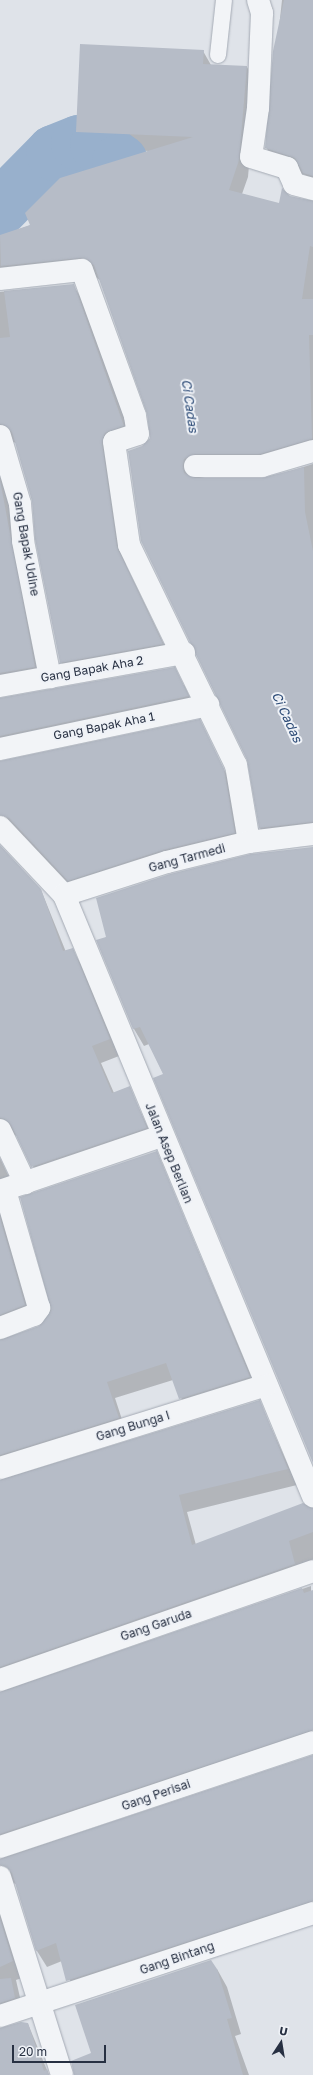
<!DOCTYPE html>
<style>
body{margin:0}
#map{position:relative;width:313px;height:2075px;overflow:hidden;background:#dfe3e9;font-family:"Golos Text",sans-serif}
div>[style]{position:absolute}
.shadow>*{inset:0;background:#0003}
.river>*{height:56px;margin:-28px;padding:0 28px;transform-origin:28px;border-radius:28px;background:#98b0cc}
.building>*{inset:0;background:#b6bcc7}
.roads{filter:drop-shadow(0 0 1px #a4aab4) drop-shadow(0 0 1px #a4aab4)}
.service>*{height:16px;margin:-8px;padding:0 8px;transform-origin:8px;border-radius:8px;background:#f2f4f7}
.minor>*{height:22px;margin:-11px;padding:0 11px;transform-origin:11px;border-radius:11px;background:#f2f4f7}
span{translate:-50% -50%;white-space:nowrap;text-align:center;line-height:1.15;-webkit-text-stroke:4px #eff2f7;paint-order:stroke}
.street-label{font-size:12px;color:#273042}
.water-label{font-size:13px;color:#2f4d78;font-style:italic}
.north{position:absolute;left:261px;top:2023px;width:40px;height:40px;-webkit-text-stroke:3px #eff2f7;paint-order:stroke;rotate:12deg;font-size:11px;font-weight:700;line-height:16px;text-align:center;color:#273042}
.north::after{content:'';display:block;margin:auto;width:14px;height:18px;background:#273042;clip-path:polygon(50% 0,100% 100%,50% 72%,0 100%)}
.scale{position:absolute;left:12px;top:2045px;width:94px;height:18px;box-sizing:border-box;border:2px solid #273042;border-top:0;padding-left:5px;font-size:12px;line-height:14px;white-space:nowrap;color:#273042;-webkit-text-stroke:3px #eff2f7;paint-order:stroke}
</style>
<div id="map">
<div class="shadow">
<div style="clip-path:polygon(282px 0,313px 0,313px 189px,305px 175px,276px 164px,266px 147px)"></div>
<div style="clip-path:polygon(203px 51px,211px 65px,247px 67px,256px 84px,248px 177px,242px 194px,279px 204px,290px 197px,313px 201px,313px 459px,193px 479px,265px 479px,313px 464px,313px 839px,270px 845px,260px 828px,248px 759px,143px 447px,151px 438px,148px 414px,100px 280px,91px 274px,0 289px,0 236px,31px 225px,149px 151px,87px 149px,77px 132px)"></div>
<div style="clip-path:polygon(73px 285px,83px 301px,133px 442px,111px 461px,126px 565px,172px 661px,70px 679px,61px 662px,33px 500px,16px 443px,7px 440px,0 445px,0 292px)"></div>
<div style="clip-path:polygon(0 467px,17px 524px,44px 684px,0 696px)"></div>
<div style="clip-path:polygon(184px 685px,197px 713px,0 760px,0 699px)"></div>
<div style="clip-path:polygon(199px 721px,233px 787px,244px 849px,78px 897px,0 838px,0 762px)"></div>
<div style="clip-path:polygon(0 847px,41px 890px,66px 952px,72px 949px,82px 966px,119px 1056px,101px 1063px,114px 1093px,129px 1087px,156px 1145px,42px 1183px,17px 1136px,11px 1134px,0 1139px)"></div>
<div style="clip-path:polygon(313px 848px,313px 1461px,164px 1075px,149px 1044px,144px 1046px,134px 1029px,98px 941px)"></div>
<div style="clip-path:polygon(156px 1152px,259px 1394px,189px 1415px,173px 1380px,115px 1398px,127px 1435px,0 1477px,0 1340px,39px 1327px)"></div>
<div style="clip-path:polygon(0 1158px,16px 1192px,0 1200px)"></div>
<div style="clip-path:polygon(0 1212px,34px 1322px,0 1337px)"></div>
<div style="clip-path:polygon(259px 1401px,297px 1485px,187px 1512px,196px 1545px,303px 1504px,313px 1507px,313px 1578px,0 1689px,0 1480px)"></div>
<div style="clip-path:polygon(311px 1586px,313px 1749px,6px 1852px,0 1858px,0 1692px)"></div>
<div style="clip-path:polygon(313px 1756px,313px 1920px,77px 1997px,62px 1961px,47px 1967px,37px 1951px,16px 1884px,7px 1881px,0 1886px,0 1859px)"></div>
<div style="clip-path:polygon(0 1907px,22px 1978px,16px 1980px,24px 2015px,0 2025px)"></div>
<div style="clip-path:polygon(217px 1969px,227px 1987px,241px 2034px,235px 2036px,249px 2075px,74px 2075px,93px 2054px)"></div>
<div style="clip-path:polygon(28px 2024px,49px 2075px,0 2075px,0 2029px)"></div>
</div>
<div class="river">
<div style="left:0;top:208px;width:77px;rotate:-45.5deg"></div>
<div style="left:54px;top:153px;width:27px;rotate:-22deg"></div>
<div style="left:79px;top:143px;width:19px;rotate:6deg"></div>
<div style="left:98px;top:145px;width:28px;rotate:38deg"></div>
<div style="left:120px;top:162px;width:75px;rotate:72.1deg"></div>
</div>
<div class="building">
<div style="clip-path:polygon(284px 0,313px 0,313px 176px,303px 173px,295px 158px,265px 148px,273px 51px)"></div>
<div style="clip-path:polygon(80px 44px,204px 50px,203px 64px,247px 66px,239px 160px,229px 190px,279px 203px,282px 188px,290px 196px,313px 201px,313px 247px,310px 246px,302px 299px,313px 299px,313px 335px,309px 335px,312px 439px,260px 454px,195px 454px,184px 459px,183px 466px,184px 473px,195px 478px,262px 478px,304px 467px,305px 512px,313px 551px,313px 822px,259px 828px,247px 760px,141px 541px,128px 451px,142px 446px,150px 438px,147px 414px,94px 265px,81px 258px,1px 266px,0 235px,30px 225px,25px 213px,60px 178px,193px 137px,76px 132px)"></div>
<div style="clip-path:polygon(74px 284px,124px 426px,105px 433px,102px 443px,117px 547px,163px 644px,60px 663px,35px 539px,32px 501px,12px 432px,0 424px,0 338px,10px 337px,4px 291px)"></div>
<div style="clip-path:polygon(0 480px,35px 667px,0 673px)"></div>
<div style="clip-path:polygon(175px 667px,189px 696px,0 736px,0 698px)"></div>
<div style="clip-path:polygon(200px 719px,224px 769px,235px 833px,163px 850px,68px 881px,9px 818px,0 815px,0 761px)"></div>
<div style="clip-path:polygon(0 845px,41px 889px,63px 951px,73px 948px,110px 1039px,92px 1046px,112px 1093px,130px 1086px,147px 1128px,31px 1167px,11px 1125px,0 1118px)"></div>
<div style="clip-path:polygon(313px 847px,313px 1463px,153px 1078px,163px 1074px,140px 1027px,133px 1029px,96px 940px,106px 937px,96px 898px,170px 874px,251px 854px)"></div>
<div style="clip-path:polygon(157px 1151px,250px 1377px,179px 1399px,166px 1363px,107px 1382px,119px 1418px,0 1455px,0 1340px,39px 1326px,51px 1310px,20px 1197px)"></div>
<div style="clip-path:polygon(0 1218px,25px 1305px,0 1315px)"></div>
<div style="clip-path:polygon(260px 1400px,288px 1469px,179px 1495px,192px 1545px,303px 1503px,313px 1508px,313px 1532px,289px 1541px,295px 1564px,0 1667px,0 1480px)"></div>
<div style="clip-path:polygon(302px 1588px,304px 1593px,313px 1590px,313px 1730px,0 1834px,0 1692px)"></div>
<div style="clip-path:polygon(313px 1755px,313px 1901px,66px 1981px,56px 1943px,36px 1951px,12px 1873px,0 1865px,0 1859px)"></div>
<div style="clip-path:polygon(0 1919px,13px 1961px,0 1967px)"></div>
<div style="clip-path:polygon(211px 1960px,217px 1969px,232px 2018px,227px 2019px,243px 2075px,74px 2075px,71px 2061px,91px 2053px,75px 2005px)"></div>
<div style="clip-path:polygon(11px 1978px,15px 1998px,0 2003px,0 1979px)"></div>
<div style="clip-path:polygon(21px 2022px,28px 2023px,44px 2071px,47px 2069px,49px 2075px,0 2075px,0 2028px)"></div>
</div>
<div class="roads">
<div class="service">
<div style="left:218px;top:55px;width:55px;rotate:-83.8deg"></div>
</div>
<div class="minor">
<div style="left:258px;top:0;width:14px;rotate:73deg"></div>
<div style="left:262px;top:13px;width:95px;rotate:92.4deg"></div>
<div style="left:258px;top:108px;width:49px;rotate:98.1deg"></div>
<div style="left:251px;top:157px;width:38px;rotate:17deg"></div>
<div style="left:287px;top:168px;width:17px;rotate:66deg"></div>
<div style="left:294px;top:184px;width:20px;rotate:15deg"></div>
<div style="left:0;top:279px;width:82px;rotate:-6.3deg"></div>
<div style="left:82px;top:270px;width:155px;rotate:70deg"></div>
<div style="left:135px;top:416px;width:18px;rotate:81deg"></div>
<div style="left:138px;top:434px;width:25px;rotate:162deg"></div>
<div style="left:114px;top:442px;width:104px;rotate:81.7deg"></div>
<div style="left:129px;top:545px;width:245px;rotate:64.1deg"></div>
<div style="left:236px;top:765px;width:78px;rotate:80.4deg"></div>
<div style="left:0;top:436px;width:71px;rotate:73.6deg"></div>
<div style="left:20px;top:504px;width:37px;rotate:85deg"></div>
<div style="left:23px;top:541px;width:139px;rotate:78.8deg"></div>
<div style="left:195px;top:466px;width:67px"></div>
<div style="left:262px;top:466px;width:53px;rotate:-16.4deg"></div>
<div style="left:0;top:686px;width:187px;rotate:-10.2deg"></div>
<div style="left:0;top:749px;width:213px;rotate:-11.9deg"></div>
<div style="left:0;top:827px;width:93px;rotate:46.7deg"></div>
<div style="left:64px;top:895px;width:651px;rotate:67.5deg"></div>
<div style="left:64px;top:895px;width:108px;rotate:-17.8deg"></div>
<div style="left:167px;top:862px;width:84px;rotate:-13.7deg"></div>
<div style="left:249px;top:842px;width:64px;rotate:-7.1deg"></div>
<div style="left:0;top:1130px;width:59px;rotate:64.7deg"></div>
<div style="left:0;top:1191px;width:171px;rotate:-18.8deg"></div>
<div style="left:0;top:1328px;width:36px;rotate:-21deg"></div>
<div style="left:34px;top:1315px;width:9px;rotate:-54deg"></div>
<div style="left:39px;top:1308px;width:123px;rotate:-106.1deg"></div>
<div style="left:0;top:1468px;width:279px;rotate:-17.3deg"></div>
<div style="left:0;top:1680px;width:331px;rotate:-19.2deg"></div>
<div style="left:0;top:1847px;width:330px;rotate:-18.5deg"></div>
<div style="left:0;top:1877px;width:207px;rotate:72.6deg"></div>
<div style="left:0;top:2016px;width:330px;rotate:-18.2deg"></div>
</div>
</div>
<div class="street-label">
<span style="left:26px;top:544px;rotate:80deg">Gang Bapak Udine</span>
<span style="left:92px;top:669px;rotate:-10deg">Gang Bapak Aha 2</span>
<span style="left:104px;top:726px;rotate:-11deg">Gang Bapak Aha 1</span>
<span style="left:187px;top:858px;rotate:-15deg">Gang Tarmedi</span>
<span style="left:169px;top:1153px;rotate:68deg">Jalan Asep Berlian</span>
<span style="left:133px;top:1426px;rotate:-17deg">Gang Bunga I</span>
<span style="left:156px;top:1625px;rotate:-19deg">Gang Garuda</span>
<span style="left:156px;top:1795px;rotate:-19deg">Gang Perisai</span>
<span style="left:177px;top:1958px;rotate:-19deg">Gang Bintang</span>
</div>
<div class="water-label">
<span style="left:190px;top:406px;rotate:82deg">Ci Cadas</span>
<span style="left:287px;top:717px;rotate:65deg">Ci Cadas</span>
</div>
<div class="north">U</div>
<div class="scale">20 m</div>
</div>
